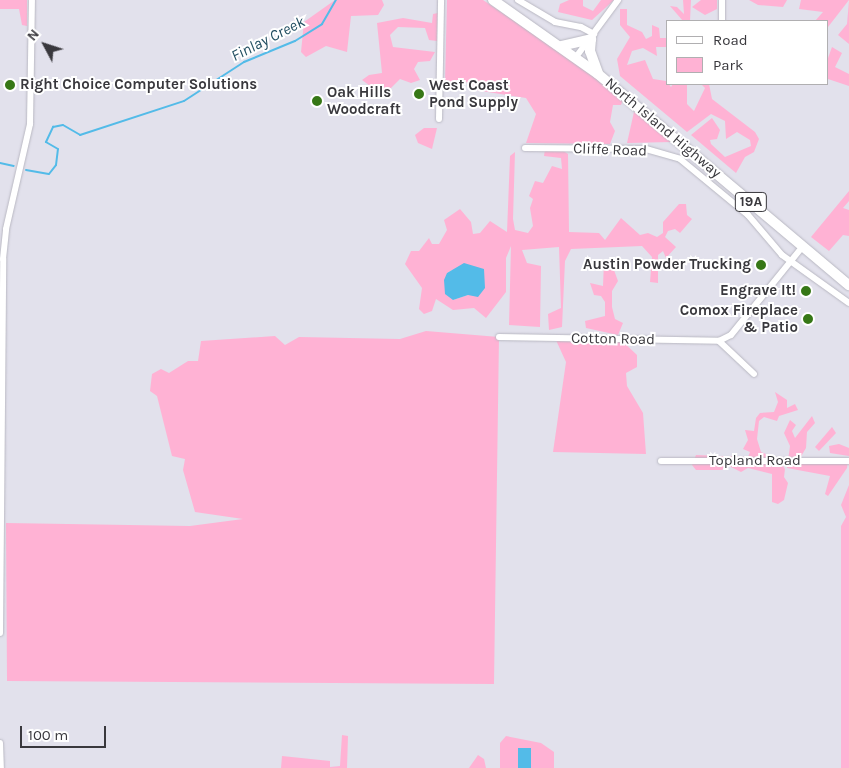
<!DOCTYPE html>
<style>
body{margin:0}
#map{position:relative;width:849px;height:768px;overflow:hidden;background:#e2e1ec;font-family:Karla,sans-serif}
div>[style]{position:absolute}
.green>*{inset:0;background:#ffb2d4}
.water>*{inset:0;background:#53bbe8;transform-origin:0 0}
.stream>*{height:2px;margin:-1px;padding:0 1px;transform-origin:1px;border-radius:1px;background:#53bbe8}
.roads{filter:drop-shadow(0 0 1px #b9b8c2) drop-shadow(0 0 1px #b9b8c2)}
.minor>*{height:6px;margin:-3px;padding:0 3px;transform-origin:3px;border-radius:3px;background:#fff}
.primary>*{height:10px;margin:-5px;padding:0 5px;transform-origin:5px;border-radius:5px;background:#fff}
.dots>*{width:14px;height:14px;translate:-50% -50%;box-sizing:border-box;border:2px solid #fff;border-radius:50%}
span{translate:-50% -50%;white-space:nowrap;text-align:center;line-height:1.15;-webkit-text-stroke:4px #fff;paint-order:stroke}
.shield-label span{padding:1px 4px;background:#fff;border:1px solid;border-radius:4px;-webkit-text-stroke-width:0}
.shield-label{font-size:14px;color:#39383d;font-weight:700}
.poi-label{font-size:15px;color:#39383d;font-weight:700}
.left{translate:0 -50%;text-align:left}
.right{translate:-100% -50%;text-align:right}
.street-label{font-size:15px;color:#39383d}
.water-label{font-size:16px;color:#234f62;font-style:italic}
.legend{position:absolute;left:666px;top:20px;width:162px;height:65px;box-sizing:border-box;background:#fff;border:1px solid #b0afb1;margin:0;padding:6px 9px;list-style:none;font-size:15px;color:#39383d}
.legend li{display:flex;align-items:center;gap:10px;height:25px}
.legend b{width:25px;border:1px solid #b0afb1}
.north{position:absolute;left:20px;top:20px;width:50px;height:50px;-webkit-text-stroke:4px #fff;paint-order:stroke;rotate:310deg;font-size:14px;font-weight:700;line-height:20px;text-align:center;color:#39383d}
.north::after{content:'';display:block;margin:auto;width:18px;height:22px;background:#39383d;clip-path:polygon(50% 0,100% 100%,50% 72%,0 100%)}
.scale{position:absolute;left:20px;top:726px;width:86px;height:22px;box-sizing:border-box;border:2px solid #39383d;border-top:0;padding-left:6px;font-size:15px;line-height:18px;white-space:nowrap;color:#39383d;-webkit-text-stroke:4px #fff;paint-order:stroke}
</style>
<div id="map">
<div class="green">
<div style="clip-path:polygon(0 0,27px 0,27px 26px,22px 25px,19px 9px,0 9px)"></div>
<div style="clip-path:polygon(335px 0,382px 0,384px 5px,378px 15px,351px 16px,347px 52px,326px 46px,306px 57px,301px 52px,304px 22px)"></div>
<div style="clip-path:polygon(447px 0,483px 0,579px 64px,623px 100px,621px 105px,613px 105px,610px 122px,615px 131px,610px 144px,526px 143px,536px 114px,526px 98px,475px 90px,463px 79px,445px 83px)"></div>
<div style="clip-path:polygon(569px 0,583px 0,583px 6px,593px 11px,601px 0,614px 0,592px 20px,558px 12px,560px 4px)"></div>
<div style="clip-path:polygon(683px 0,691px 0,690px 21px,683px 21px,670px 6px,677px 7px,684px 14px)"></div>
<div style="clip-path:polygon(701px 0,717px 0,717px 9px,705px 15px,692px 7px)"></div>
<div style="clip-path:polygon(749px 0,787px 0,783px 7px,758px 5px)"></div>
<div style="clip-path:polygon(801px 0,849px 0,828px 27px,828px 21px,815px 21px,823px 12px,799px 9px)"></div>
<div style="clip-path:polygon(849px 1px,849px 44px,838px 35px,847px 24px)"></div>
<div style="clip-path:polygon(620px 9px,627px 9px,627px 25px,642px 32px,646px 39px,652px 36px,652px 25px,659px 28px,660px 38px,668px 38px,668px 47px,656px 47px,657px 56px,643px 48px,632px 51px,627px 65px,645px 60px,653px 79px,666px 81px,671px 87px,673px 84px,687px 84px,687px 104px,694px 111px,705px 88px,701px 84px,709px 84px,712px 99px,755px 132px,759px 139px,754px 152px,745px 157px,736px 173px,691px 135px,712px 118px,720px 130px,717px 139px,710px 140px,711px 144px,725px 157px,751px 146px,750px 140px,737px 132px,726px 139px,725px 121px,711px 114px,687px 132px,620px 76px,617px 59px,630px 37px,620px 25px)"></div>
<div style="clip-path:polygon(438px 13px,437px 41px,429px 40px,425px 28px,398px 27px,390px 35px,393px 47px,435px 52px,430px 61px,418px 62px,414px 69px,420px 80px,411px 83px,400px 79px,384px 95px,376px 96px,373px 88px,362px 80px,369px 75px,382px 73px,377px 23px,403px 18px,432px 23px,433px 14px)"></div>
<div style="clip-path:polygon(832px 47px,842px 53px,835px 67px,849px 74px,849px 86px,828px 79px,828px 58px)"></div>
<div style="clip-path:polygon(634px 112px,651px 123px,671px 142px,627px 143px)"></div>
<div style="clip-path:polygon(424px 128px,437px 128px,432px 149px,418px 143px,415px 135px)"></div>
<div style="clip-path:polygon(evenodd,545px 149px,562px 150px,568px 154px,569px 232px,599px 233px,605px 240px,621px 218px,640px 235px,648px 233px,657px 237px,663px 233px,663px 222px,679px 204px,686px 204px,687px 215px,692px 219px,680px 233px,675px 229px,668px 231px,665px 237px,676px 247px,666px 258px,663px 251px,658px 255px,658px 283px,650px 282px,652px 257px,642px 246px,571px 249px,565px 261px,562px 327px,549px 330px,548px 314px,561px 308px,559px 247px,522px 250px,527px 263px,541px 266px,540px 327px,509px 325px,511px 246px,506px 258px,506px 292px,486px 318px,474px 308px,453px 310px,436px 299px,432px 311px,424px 314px,419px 309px,422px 288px,405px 264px,411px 251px,419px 251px,429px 238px,432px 244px,439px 244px,447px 230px,444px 220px,460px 209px,471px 222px,473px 234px,480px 233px,490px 221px,507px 232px,510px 156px,515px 152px,513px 219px,515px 230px,528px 233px,533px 226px,530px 208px,533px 199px,529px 196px,535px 181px,543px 183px,552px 166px,562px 169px,561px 158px,544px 156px,545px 149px,452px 270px,468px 295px,453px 300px,447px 273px,452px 270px)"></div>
<div style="clip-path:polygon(849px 191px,849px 201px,843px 208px,849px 210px,849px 236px,843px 235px,829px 251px,811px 237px)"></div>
<div style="clip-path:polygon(604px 261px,611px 262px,618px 281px,612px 291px,612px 307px,615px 319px,623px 323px,618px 335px,586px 328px,585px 321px,605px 316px,605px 302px,601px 296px,594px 295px,590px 283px,603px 286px)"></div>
<div style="clip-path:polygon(426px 331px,499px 337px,494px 684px,7px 681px,6px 523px,190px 526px,243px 519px,195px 512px,183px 470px,185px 459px,172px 456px,157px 396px,150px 391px,152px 374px,161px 369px,169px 373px,188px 361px,198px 361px,201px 341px,275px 336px,285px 345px,299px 337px,400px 339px)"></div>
<div style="clip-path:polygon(555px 338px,620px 339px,637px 355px,637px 367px,626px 373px,627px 386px,643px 413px,646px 454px,553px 452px,566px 362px)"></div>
<div style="clip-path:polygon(775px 392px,787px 400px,787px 408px,795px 404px,798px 410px,779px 416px,777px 421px,764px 417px,759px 421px,757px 439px,761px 452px,777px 458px,785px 469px,784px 477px,788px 483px,784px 500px,778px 504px,772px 502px,772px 474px,748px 468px,741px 472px,727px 465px,722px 470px,696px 470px,692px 465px,696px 455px,748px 457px,750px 452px,743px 449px,748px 440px,745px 430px,754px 431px,756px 418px,760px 413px,774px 412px,778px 402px)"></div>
<div style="clip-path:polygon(812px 416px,815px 423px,807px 432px,806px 448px,800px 458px,848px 459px,847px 468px,828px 496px,825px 494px,830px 476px,787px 468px,790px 446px,784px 433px,790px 420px,796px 425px,792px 431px,795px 438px)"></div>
<div style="clip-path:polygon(832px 427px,836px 433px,819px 451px,815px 447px)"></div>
<div style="clip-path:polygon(839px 444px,849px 448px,849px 456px,830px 453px,829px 446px)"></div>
<div style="clip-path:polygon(849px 485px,849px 768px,841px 768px,841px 526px,846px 517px,841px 505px)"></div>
<div style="clip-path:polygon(342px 735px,348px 736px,347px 768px,281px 768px,282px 756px,330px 761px,330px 767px,340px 766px)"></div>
<div style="clip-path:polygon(506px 736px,541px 743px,554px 752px,554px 768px,531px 768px,531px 749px,518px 750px,518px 768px,500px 768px,500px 743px)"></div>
<div style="clip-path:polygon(478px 755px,484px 759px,486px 768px,469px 768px)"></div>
</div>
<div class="water">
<div style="clip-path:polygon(464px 263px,484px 269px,485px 288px,478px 297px,468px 295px,453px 300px,445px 294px,444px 280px,447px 273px)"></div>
<div style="left:531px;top:748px;width:20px;height:13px;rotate:90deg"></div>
</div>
<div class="stream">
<div style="left:0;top:163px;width:14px;rotate:12deg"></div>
<div style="left:26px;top:170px;width:23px;rotate:10deg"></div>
<div style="left:49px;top:174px;width:11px;rotate:-52deg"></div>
<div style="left:56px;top:165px;width:16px;rotate:-83deg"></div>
<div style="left:58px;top:149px;width:14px;rotate:-150deg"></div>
<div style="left:46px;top:142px;width:17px;rotate:-65deg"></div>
<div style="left:53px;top:127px;width:10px;rotate:-11deg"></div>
<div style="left:63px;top:125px;width:20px;rotate:30deg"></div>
<div style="left:80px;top:135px;width:109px;rotate:-18.1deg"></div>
<div style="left:184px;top:101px;width:72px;rotate:-33deg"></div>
<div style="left:244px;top:62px;width:55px;rotate:-22.4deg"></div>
<div style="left:295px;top:41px;width:32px;rotate:-32deg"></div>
<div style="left:322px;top:24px;width:28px;rotate:-60deg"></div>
</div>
<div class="roads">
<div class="minor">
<div style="left:518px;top:0;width:43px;rotate:30.7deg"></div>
<div style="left:555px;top:22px;width:26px;rotate:11deg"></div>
<div style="left:581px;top:27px;width:15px;rotate:28deg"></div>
<div style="left:722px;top:0;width:21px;rotate:90deg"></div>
<div style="left:576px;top:57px;width:71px;rotate:-53.6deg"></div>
<div style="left:439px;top:119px;width:119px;rotate:-89deg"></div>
<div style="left:525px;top:148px;width:121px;rotate:0.5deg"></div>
<div style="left:646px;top:149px;width:35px;rotate:16deg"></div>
<div style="left:680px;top:159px;width:88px;rotate:39.5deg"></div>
<div style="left:748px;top:215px;width:52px;rotate:49.6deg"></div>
<div style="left:782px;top:255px;width:82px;rotate:35.6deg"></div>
<div style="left:499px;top:337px;width:220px;rotate:1deg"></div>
<div style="left:719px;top:341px;width:13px;rotate:-27deg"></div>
<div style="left:731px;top:335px;width:114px;rotate:-51deg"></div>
<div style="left:719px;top:341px;width:48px;rotate:43.3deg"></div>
<div style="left:661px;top:461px;width:188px"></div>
<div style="left:0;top:633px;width:374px;rotate:-89.5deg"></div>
<div style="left:3px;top:259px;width:30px;rotate:-84deg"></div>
<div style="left:6px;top:229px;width:108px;rotate:-77.1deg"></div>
<div style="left:30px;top:124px;width:124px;rotate:-89.1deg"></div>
<div style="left:0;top:743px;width:25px;rotate:88deg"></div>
</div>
<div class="primary">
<div style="left:493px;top:0;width:128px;rotate:35.2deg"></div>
<div style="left:598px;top:74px;width:328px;rotate:40.1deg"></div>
<div style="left:561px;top:46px;width:31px;rotate:-13deg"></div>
<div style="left:591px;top:39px;width:12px;rotate:95deg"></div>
<div style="left:590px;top:51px;width:23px;rotate:70deg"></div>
</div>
</div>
<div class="dots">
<div style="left:10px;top:85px;background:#367716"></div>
<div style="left:419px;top:94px;background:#367716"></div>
<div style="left:317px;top:101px;background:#367716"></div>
<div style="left:761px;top:265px;background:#367716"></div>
<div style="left:806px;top:291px;background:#367716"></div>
<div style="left:808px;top:319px;background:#367716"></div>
</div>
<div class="shield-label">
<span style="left:751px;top:202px">19A</span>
</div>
<div class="poi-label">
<span class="left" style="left:20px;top:85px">Right Choice Computer Solutions</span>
<span class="left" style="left:429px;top:94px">West Coast<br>Pond Supply</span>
<span class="left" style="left:327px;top:101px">Oak Hills<br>Woodcraft</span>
<span class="right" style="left:751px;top:265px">Austin Powder Trucking</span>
<span class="right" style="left:796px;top:291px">Engrave It!</span>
<span class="right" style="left:798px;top:319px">Comox Fireplace<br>&amp; Patio</span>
</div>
<div class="street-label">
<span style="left:663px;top:128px;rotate:40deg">North Island Highway</span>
<span style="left:610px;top:150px;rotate:2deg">Cliffe Road</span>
<span style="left:613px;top:339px;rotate:1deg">Cotton Road</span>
<span style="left:755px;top:461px">Topland Road</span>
</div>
<div class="water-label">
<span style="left:268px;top:39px;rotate:-27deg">Finlay Creek</span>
</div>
<ul class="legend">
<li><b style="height:6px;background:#fff"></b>Road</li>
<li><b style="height:14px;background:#ffb2d4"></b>Park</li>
</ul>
<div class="north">N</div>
<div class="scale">100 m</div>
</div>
